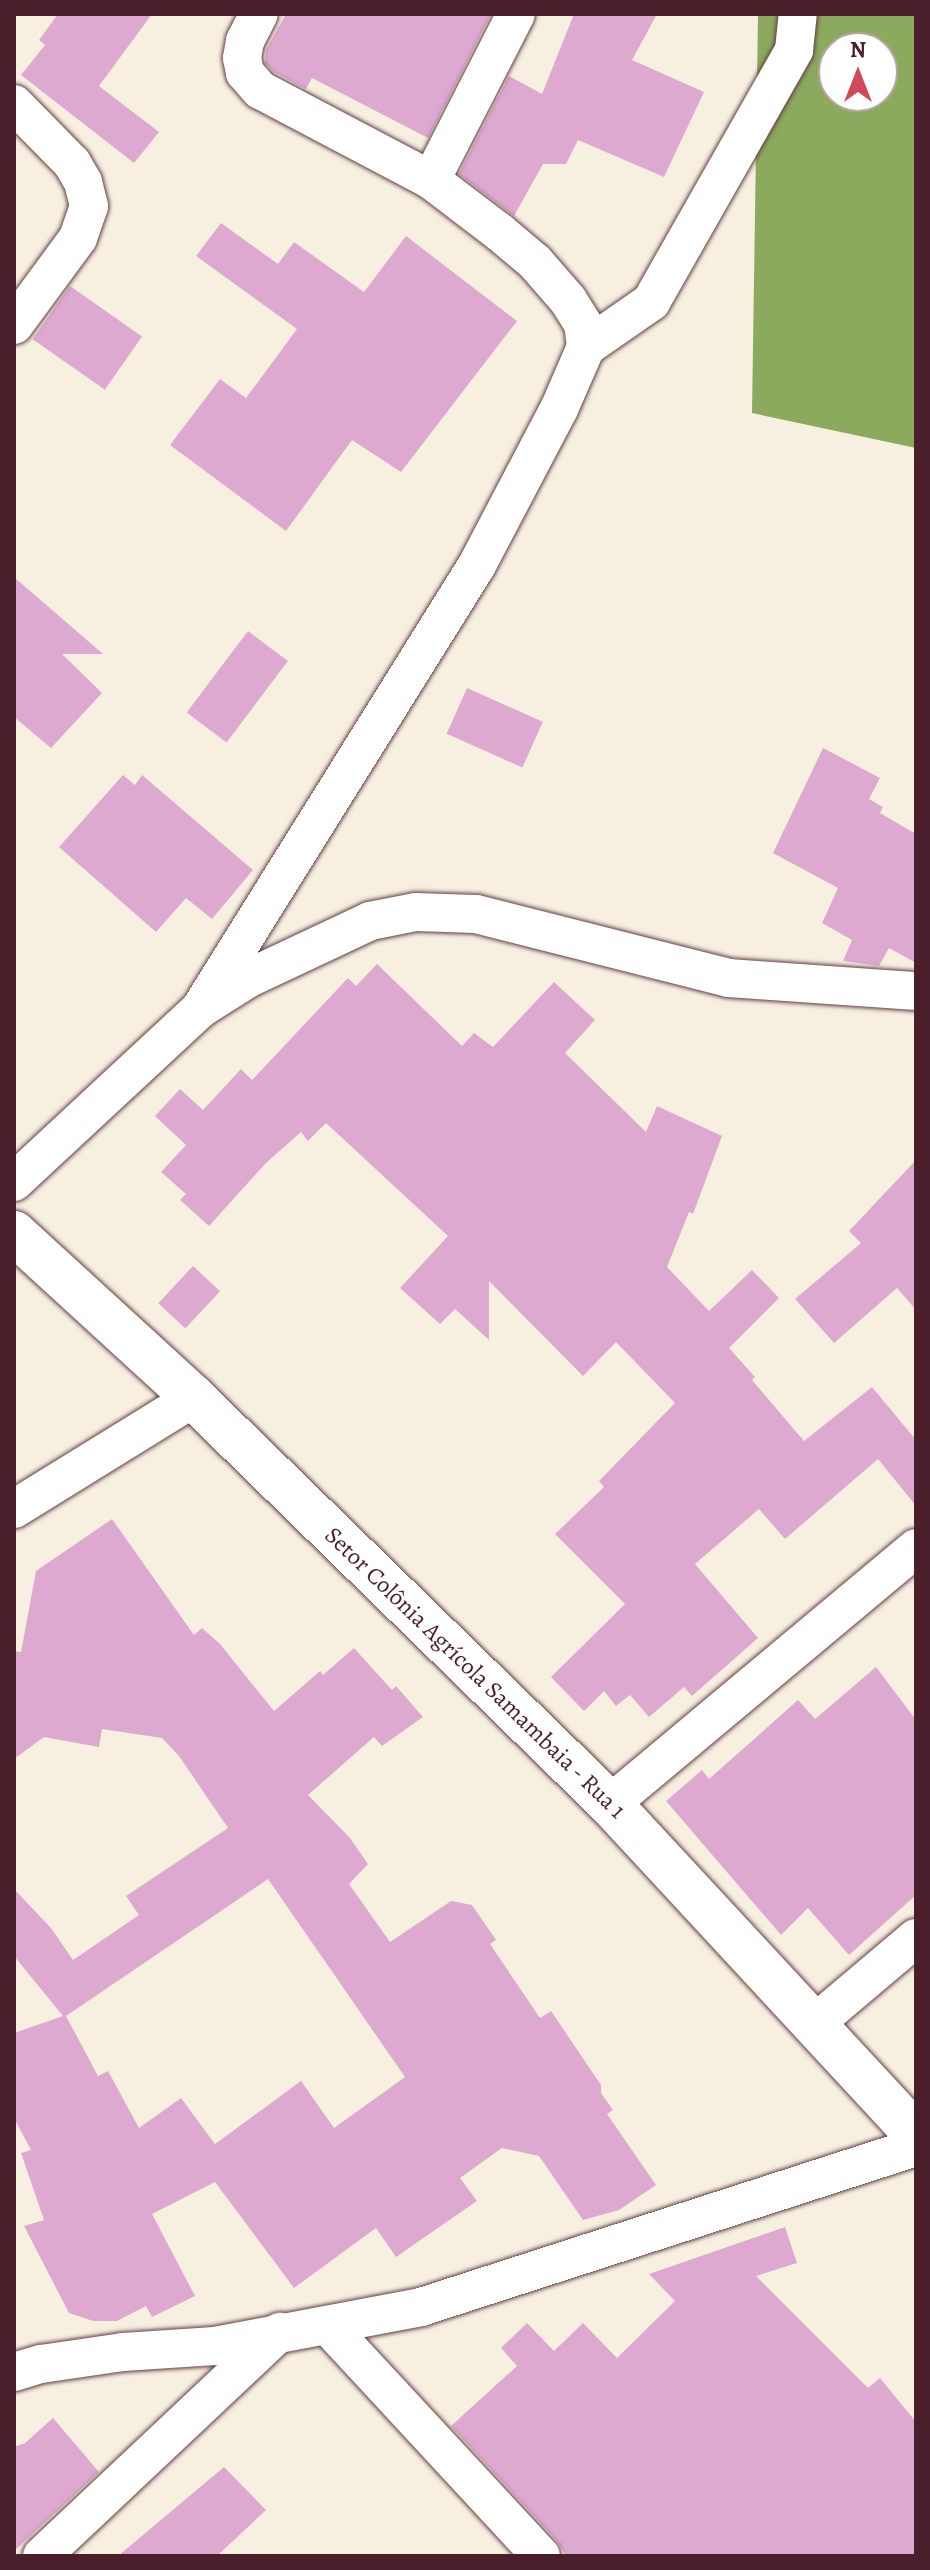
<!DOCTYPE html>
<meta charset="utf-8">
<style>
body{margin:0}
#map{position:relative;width:930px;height:2570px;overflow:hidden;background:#f7f0e0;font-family:Alegreya,serif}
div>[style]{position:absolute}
.forest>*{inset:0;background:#8caa5d}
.building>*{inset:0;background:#dea9d1;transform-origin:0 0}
.roads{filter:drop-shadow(0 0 2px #643e46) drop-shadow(0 0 2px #643e46)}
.minor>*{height:38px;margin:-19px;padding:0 19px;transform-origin:19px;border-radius:19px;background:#fff}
.tertiary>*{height:44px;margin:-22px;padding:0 22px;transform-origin:22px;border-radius:22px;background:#fff}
span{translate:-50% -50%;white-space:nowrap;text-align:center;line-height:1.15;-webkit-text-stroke:7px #fff;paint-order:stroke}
.street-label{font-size:24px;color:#4a1f2b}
.frame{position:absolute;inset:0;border:16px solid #4a1f2b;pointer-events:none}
.north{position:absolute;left:818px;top:32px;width:80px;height:80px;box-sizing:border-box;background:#fff;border:2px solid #b7a5aa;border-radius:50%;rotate:0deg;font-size:22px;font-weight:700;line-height:32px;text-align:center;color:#4a1f2b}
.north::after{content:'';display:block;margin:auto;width:28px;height:36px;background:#d1495b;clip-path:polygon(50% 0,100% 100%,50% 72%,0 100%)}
</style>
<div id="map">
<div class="forest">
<div style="clip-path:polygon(evenodd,758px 14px,916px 14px,916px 448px,752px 413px,758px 14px,834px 48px,882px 48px,882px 96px,834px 96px,834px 48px)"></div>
</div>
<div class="building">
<div style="clip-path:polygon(58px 14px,152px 14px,99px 86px,159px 132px,134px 163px,21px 75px,45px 45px,39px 40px)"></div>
<div style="clip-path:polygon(286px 14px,491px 14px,428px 138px,312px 78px,306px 89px,274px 72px,265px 63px,266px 50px)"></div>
<div style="clip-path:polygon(574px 14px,657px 14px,632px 60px,704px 92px,664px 177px,578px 140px,566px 164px,543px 164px,514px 216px,459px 174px,509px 76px,542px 94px)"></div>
<div style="clip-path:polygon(221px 223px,278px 264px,294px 242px,364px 292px,406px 236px,517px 321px,401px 472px,352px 440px,286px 531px,170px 445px,220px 379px,246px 398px,297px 329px,196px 256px)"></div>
<div style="left:70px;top:286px;width:88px;height:65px;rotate:35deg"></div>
<div style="clip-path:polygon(14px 577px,103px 654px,62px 654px,102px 693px,51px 748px,14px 717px)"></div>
<div style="left:248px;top:631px;width:50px;height:102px;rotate:37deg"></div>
<div style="left:467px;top:688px;width:83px;height:50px;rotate:24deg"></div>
<div style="clip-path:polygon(823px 748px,880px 778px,869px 799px,883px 807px,880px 813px,916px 834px,916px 963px,889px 948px,879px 966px,843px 961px,852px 940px,822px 923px,838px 888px,773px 853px)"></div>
<div style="clip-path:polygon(123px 775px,135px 785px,142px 775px,253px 870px,212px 919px,186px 898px,156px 932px,59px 847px)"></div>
<div style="clip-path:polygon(377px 964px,462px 1046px,474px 1033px,493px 1047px,554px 982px,595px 1020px,565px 1053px,646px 1132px,657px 1106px,722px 1136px,693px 1214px,689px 1212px,667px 1267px,709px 1311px,752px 1270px,779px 1298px,729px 1348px,755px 1377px,752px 1380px,804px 1441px,872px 1387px,916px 1440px,916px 1506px,878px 1459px,785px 1539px,759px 1509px,695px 1564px,758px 1638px,692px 1696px,684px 1687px,649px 1717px,630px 1695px,616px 1706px,604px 1691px,584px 1711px,551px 1677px,625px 1604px,555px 1534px,604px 1487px,599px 1481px,675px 1403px,616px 1342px,583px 1376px,489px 1281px,489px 1340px,455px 1309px,440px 1324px,400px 1288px,448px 1236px,326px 1123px,308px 1141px,301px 1132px,266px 1163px,209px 1226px,180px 1200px,186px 1194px,161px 1172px,186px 1145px,155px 1116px,180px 1089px,203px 1110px,241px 1069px,252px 1080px,348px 978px,356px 986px)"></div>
<div style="clip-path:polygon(916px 1160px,916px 1310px,897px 1288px,834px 1343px,795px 1299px,861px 1243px,849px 1231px)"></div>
<div style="left:193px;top:1266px;width:37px;height:51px;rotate:43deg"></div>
<div style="clip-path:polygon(evenodd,112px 1519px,194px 1635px,202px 1628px,220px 1644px,274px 1711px,320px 1671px,323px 1675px,354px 1648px,392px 1690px,396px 1686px,423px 1717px,382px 1746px,374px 1737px,308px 1795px,350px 1838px,368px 1864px,349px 1884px,390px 1942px,451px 1901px,472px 1905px,496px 1940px,490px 1944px,540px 2018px,551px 2011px,601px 2085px,601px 2093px,613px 2110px,607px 2114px,656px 2185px,619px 2210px,583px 2220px,539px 2156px,502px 2148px,460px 2178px,477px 2201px,396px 2257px,376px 2228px,294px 2288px,215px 2182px,152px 2214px,195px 2296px,152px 2317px,146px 2306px,117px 2321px,93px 2321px,69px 2313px,24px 2226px,44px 2220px,21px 2153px,31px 2150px,14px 2118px,14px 2033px,63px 2016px,14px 1956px,14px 1889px,51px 1928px,73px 1960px,139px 1915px,126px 1896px,228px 1828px,179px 1756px,162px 1738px,102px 1729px,99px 1747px,44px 1737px,14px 1759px,14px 1651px,21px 1652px,36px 1571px,112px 1519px,268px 1879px,405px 2077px,334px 2128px,301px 2081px,215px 2144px,181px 2098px,139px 2128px,108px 2071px,98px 2076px,66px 2016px,268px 1879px)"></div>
<div style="clip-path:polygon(876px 1667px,916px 1720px,916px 1895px,849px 1955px,808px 1908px,781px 1935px,666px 1801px,702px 1770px,709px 1779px,798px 1700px,815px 1719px)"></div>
<div style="clip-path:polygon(785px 2227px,797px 2263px,756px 2276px,868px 2388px,880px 2378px,916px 2422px,916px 2556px,566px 2556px,557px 2541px,451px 2426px,517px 2366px,501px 2348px,527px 2323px,554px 2351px,583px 2323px,617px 2358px,675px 2301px,649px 2274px)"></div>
<div style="clip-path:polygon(53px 2418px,99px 2472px,14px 2551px,14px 2447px,25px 2443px)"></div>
<div style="clip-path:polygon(224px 2467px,266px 2510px,217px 2556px,118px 2556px)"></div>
</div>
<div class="roads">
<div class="minor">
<div style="left:14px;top:104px;width:83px;rotate:45.5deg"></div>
<div style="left:72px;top:163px;width:22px;rotate:60deg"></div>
<div style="left:83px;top:182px;width:25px;rotate:76deg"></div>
<div style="left:89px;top:206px;width:34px;rotate:109deg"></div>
<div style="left:78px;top:238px;width:108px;rotate:126.3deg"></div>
<div style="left:431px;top:180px;width:186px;rotate:-62.9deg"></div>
<div style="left:586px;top:347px;width:79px;rotate:-34.7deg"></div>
<div style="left:651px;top:302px;width:290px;rotate:-60.4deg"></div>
<div style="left:794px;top:50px;width:36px;rotate:-84deg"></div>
<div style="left:200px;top:1009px;width:523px;rotate:-58.04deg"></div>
<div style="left:477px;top:565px;width:176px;rotate:-62.3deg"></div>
<div style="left:559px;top:409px;width:68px;rotate:-66.5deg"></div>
<div style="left:586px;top:347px;width:23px;rotate:-97deg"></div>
<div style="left:583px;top:324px;width:28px;rotate:-122deg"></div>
<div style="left:568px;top:300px;width:50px;rotate:-131deg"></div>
<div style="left:535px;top:262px;width:48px;rotate:-140deg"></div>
<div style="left:498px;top:231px;width:84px;rotate:-142.7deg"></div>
<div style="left:431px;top:180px;width:193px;rotate:-152.2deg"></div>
<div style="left:260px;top:90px;width:23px;rotate:-131deg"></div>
<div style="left:245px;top:73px;width:15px;rotate:-101deg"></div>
<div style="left:242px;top:58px;width:17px;rotate:-80deg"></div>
<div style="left:245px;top:41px;width:30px;rotate:-63deg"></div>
<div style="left:14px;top:1182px;width:254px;rotate:-42.9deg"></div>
<div style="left:200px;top:1009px;width:58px;rotate:-32.3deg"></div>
<div style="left:249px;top:978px;width:134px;rotate:-25.2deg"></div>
<div style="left:370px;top:921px;width:47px;rotate:-11.1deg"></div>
<div style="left:416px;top:912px;width:60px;rotate:1.9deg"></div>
<div style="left:476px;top:914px;width:261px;rotate:14.2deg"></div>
<div style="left:729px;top:978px;width:187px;rotate:4deg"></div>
<div style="left:14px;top:1509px;width:211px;rotate:-31.7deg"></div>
<div style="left:610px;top:1804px;width:399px;rotate:-39.9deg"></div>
<div style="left:813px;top:2025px;width:135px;rotate:-40.2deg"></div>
<div style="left:329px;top:2327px;width:312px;rotate:47.2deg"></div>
<div style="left:14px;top:2372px;width:28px;rotate:-17deg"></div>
<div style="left:41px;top:2364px;width:83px;rotate:-8.3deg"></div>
<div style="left:123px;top:2352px;width:92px;rotate:-3.7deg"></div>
<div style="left:215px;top:2346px;width:210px;rotate:-10.7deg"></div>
<div style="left:421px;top:2307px;width:520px;rotate:-17.91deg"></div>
<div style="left:42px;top:2556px;width:327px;rotate:-43.3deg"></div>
</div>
<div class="tertiary">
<div style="left:14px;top:1233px;width:244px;rotate:42.5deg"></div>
<div style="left:194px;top:1398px;width:581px;rotate:44.3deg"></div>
<div style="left:610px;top:1804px;width:450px;rotate:47.2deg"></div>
</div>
</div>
<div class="street-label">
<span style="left:475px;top:1673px;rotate:44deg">Setor Colônia Agrícola Samambaia - Rua 1</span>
</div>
<div class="frame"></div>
<div class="north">N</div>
</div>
